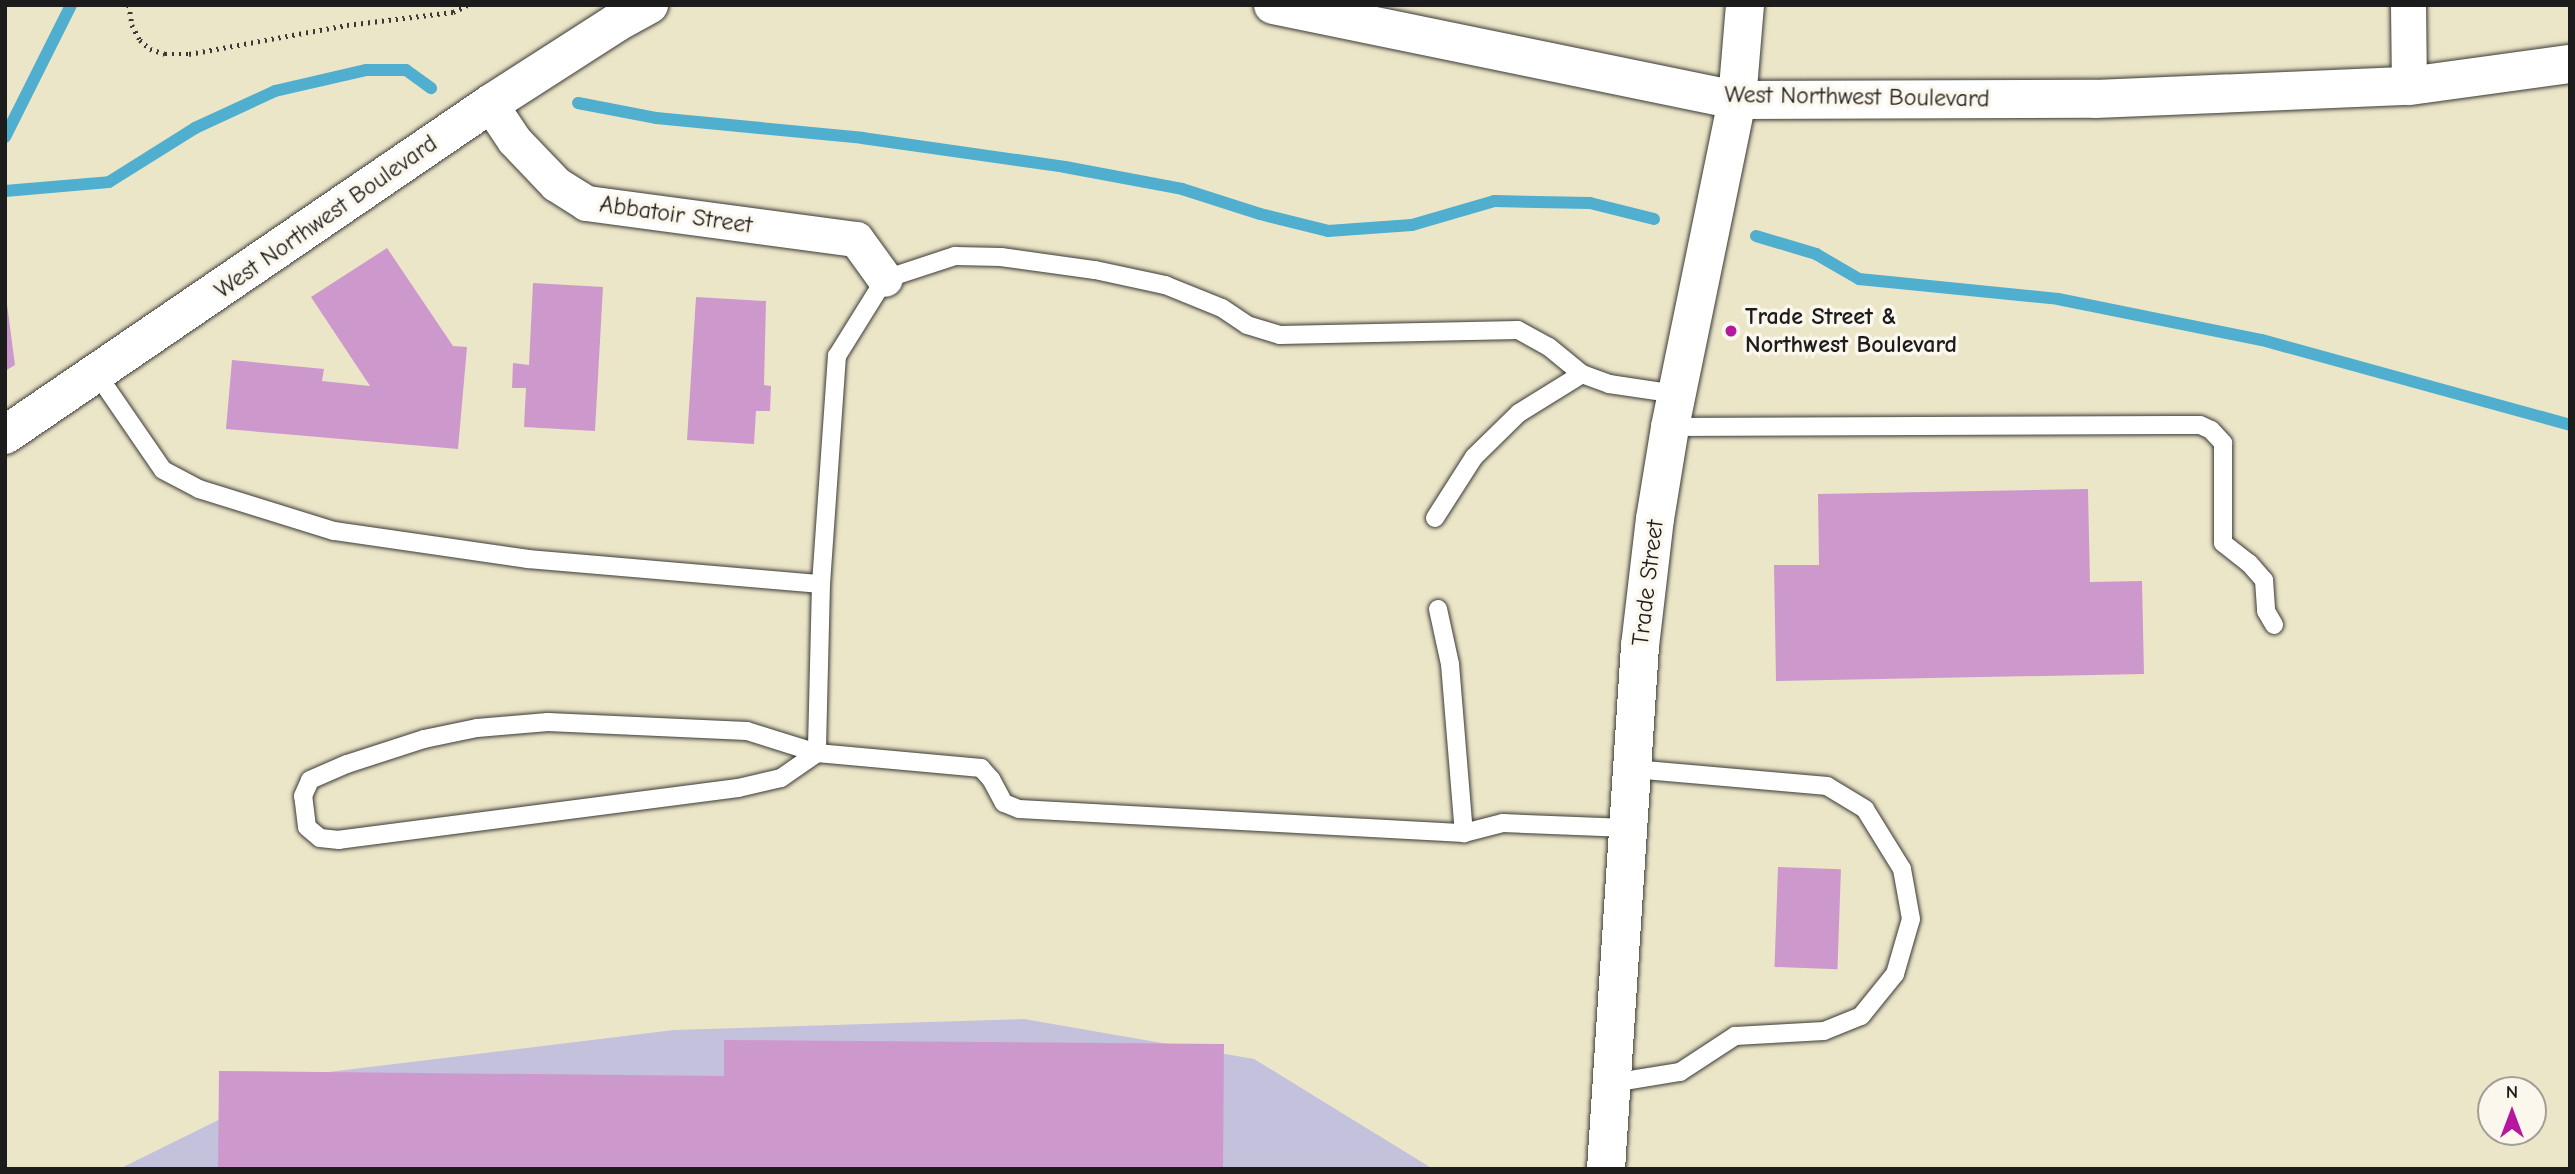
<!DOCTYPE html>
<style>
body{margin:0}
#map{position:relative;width:2575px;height:1174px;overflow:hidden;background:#ece6c9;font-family:"Comic Neue",sans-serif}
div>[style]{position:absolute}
.industrial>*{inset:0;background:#c3c1db}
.stream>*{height:12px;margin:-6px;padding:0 6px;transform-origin:6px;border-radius:6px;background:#50aece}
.building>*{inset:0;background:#cd99cd;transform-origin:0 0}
.path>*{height:4.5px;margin-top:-2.25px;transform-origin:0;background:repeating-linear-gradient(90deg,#3b3a36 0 2px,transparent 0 7px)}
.roads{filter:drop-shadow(0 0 2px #3b3a36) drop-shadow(0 0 2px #3b3a36)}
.service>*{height:18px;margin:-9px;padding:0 9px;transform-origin:9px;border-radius:9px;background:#fff}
.minor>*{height:35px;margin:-17.5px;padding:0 17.5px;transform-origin:17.5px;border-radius:17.5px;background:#fff}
.tertiary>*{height:38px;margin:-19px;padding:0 19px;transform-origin:19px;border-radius:19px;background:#fff}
.secondary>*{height:38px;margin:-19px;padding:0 19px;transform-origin:19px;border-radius:19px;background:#fff}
.dots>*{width:19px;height:19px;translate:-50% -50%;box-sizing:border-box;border:4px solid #fbf7ec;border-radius:50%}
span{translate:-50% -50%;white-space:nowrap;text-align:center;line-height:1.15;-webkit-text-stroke:7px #fbf7ec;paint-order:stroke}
.street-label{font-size:24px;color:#1c1c1c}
.poi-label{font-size:24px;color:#1c1c1c;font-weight:700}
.left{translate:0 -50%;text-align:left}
.frame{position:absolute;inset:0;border:7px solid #1c1c1c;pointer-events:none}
.north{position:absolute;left:2477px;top:1076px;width:70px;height:70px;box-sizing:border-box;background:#fbf7ec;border:2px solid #a29f99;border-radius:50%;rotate:0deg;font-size:19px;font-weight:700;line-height:28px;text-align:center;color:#1c1c1c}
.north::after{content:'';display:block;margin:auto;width:24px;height:32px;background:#b5179e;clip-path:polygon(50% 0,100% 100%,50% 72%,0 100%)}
</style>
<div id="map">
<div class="industrial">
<div style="clip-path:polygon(1024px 1019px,1254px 1059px,1433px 1169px,119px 1169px,312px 1074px,674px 1030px)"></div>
</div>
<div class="stream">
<div style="left:578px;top:103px;width:79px;rotate:10.9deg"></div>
<div style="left:656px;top:118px;width:207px;rotate:5.5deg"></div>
<div style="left:862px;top:138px;width:205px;rotate:8.1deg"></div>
<div style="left:1065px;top:167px;width:119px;rotate:10.6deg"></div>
<div style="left:1182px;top:189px;width:82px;rotate:17.8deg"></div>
<div style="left:1260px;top:214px;width:70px;rotate:14deg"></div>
<div style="left:1328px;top:231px;width:84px;rotate:-4.1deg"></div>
<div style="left:1412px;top:225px;width:85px;rotate:-16.3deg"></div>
<div style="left:1494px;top:201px;width:96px;rotate:1.2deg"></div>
<div style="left:1590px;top:203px;width:66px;rotate:14deg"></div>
<div style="left:5px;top:137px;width:148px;rotate:-63.4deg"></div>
<div style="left:5px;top:191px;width:104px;rotate:-4.9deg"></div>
<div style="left:109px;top:182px;width:102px;rotate:-32.1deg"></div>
<div style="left:195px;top:128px;width:88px;rotate:-24.8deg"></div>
<div style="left:275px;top:91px;width:93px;rotate:-13deg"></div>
<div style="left:366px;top:70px;width:40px"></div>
<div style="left:406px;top:70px;width:31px;rotate:36deg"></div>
<div style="left:1756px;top:236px;width:63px;rotate:16.7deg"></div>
<div style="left:1816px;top:254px;width:50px;rotate:30.2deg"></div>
<div style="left:1859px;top:279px;width:200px;rotate:5.7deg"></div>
<div style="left:2058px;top:299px;width:208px;rotate:11.4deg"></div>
<div style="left:2262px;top:340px;width:320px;rotate:15.4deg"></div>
</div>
<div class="building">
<div style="clip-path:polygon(387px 248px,453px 346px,467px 347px,458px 449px,226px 429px,232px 360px,324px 369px,322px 381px,370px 386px,311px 297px)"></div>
<div style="clip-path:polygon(533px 283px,603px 287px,595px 431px,524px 427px,526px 388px,512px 388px,513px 363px,529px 365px)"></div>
<div style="clip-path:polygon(5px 289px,15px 365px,5px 371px)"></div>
<div style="clip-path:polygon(696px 297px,766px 301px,764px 385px,771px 386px,770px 411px,756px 411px,754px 444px,687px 440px)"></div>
<div style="clip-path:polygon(2088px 489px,2090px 582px,2142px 581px,2144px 674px,1776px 681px,1774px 565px,1819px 565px,1818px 494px)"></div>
<div style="left:1778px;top:867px;width:63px;height:100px;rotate:2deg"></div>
<div style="clip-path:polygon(724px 1040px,1224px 1044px,1223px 1169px,218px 1169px,219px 1071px,724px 1076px)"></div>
</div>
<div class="path">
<div style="left:129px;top:5px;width:20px;rotate:81deg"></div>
<div style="left:132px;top:25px;width:17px;rotate:62deg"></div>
<div style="left:140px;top:40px;width:13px;rotate:42deg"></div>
<div style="left:150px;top:49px;width:16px;rotate:18deg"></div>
<div style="left:165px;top:54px;width:24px"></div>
<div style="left:189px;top:54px;width:161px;rotate:-10.4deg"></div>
<div style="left:347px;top:25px;width:107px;rotate:-7deg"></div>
<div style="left:453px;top:12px;width:17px;rotate:-25deg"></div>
</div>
<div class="roads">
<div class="service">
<div style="left:97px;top:374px;width:116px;rotate:55.5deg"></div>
<div style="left:163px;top:470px;width:41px;rotate:27.8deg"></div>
<div style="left:199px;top:489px;width:141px;rotate:17.3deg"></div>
<div style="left:334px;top:531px;width:196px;rotate:8.2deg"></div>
<div style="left:528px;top:559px;width:294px;rotate:4.9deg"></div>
<div style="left:821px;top:584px;width:229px;rotate:-86deg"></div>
<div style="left:837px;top:356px;width:91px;rotate:-58.1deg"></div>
<div style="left:885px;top:279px;width:74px;rotate:-18.2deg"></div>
<div style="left:955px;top:256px;width:46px;rotate:1.2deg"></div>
<div style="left:1001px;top:257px;width:95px;rotate:7.9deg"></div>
<div style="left:1095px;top:270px;width:72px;rotate:12.1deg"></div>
<div style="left:1165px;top:285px;width:61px;rotate:22deg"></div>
<div style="left:1222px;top:308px;width:30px;rotate:34deg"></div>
<div style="left:1247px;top:325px;width:34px;rotate:17deg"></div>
<div style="left:1280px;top:335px;width:238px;rotate:-1.2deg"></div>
<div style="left:1518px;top:330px;width:35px;rotate:29deg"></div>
<div style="left:1549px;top:347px;width:43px;rotate:39.3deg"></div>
<div style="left:1582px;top:374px;width:29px;rotate:20deg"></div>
<div style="left:1609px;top:384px;width:69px;rotate:8.4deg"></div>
<div style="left:1670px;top:427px;width:530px;rotate:-0.22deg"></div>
<div style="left:2200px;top:425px;width:12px;rotate:24deg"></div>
<div style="left:2211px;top:430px;width:18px;rotate:47deg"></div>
<div style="left:2223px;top:443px;width:100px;rotate:90deg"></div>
<div style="left:2223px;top:543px;width:33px;rotate:38deg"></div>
<div style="left:2249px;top:563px;width:23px;rotate:49deg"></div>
<div style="left:2264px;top:580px;width:31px;rotate:86deg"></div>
<div style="left:2266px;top:611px;width:16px;rotate:60deg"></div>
<div style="left:1435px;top:518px;width:72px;rotate:-57.4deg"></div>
<div style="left:1474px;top:457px;width:63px;rotate:-44.4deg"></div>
<div style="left:1519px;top:413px;width:74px;rotate:-31.8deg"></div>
<div style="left:821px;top:584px;width:169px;rotate:91.4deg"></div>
<div style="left:817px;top:753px;width:165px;rotate:5.2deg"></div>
<div style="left:981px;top:768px;width:15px;rotate:48deg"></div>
<div style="left:991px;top:779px;width:27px;rotate:62deg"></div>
<div style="left:1004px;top:803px;width:16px;rotate:22deg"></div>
<div style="left:1019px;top:809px;width:446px;rotate:3.1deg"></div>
<div style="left:1464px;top:833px;width:40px;rotate:-14.4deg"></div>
<div style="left:1503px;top:823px;width:124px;rotate:2.3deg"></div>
<div style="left:1438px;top:609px;width:56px;rotate:77.7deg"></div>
<div style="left:1450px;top:664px;width:170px;rotate:85.3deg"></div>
<div style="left:548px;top:722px;width:199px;rotate:2.6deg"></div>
<div style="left:747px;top:731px;width:73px;rotate:17.4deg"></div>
<div style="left:817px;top:753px;width:44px;rotate:145.2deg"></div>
<div style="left:781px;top:778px;width:44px;rotate:166.9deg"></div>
<div style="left:738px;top:788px;width:402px;rotate:172.6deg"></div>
<div style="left:339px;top:840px;width:19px;rotate:-174deg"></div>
<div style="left:320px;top:838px;width:17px;rotate:-140deg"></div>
<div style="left:307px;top:827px;width:31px;rotate:-97deg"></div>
<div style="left:303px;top:796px;width:17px;rotate:-66deg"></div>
<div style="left:310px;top:780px;width:40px;rotate:-23.4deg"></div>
<div style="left:347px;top:764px;width:81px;rotate:-18deg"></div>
<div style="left:424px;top:739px;width:54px;rotate:-11.7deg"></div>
<div style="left:477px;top:728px;width:71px;rotate:-4.8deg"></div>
<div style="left:1612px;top:1083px;width:69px;rotate:-9.2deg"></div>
<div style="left:1680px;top:1072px;width:66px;rotate:-33.2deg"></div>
<div style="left:1735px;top:1036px;width:89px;rotate:-3.2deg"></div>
<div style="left:1824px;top:1031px;width:40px;rotate:-22deg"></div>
<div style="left:1861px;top:1016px;width:54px;rotate:-51deg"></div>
<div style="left:1895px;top:974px;width:57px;rotate:-73.8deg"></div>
<div style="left:1911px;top:919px;width:51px;rotate:-100.2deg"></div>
<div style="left:1902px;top:869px;width:70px;rotate:-121.7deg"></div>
<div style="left:1865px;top:809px;width:44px;rotate:-148.8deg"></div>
<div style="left:1827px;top:786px;width:197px;rotate:-175deg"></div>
</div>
<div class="minor">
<div style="left:2408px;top:5px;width:81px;rotate:89.3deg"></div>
<div style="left:490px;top:104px;width:43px;rotate:56.3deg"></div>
<div style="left:514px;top:140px;width:61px;rotate:46.3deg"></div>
<div style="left:556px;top:184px;width:36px;rotate:32deg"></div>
<div style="left:586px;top:203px;width:272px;rotate:7.6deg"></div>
<div style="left:856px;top:239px;width:49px;rotate:54.1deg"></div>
</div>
<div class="tertiary">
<div style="left:1606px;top:1169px;width:524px;rotate:-86.28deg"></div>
<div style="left:1640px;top:646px;width:128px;rotate:-83.3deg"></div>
<div style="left:1655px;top:519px;width:93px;rotate:-80.7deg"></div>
<div style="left:1670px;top:427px;width:334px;rotate:-78.4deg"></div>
<div style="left:1737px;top:100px;width:95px;rotate:-85.2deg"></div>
</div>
<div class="secondary">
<div style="left:1273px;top:5px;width:474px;rotate:11.6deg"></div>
<div style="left:1737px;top:100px;width:358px;rotate:-0.2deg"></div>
<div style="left:2095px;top:99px;width:314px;rotate:-2.4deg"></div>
<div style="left:2409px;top:86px;width:162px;rotate:-7.8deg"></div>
<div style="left:5px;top:435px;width:587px;rotate:-34.31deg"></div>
<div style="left:490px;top:104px;width:150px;rotate:-32.7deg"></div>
<div style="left:616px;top:23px;width:38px;rotate:-29deg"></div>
</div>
</div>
<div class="dots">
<div style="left:1731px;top:331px;background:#b5179e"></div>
</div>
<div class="street-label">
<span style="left:1857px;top:97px;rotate:1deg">West Northwest Boulevard</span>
<span style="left:676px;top:215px;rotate:8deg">Abbatoir Street</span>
<span style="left:326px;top:217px;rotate:-35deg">West Northwest Boulevard</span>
<span style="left:1648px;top:583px;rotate:-83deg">Trade Street</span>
</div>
<div class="poi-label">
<span class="left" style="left:1745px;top:331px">Trade Street &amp;<br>Northwest Boulevard</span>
</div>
<div class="frame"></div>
<div class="north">N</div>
</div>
